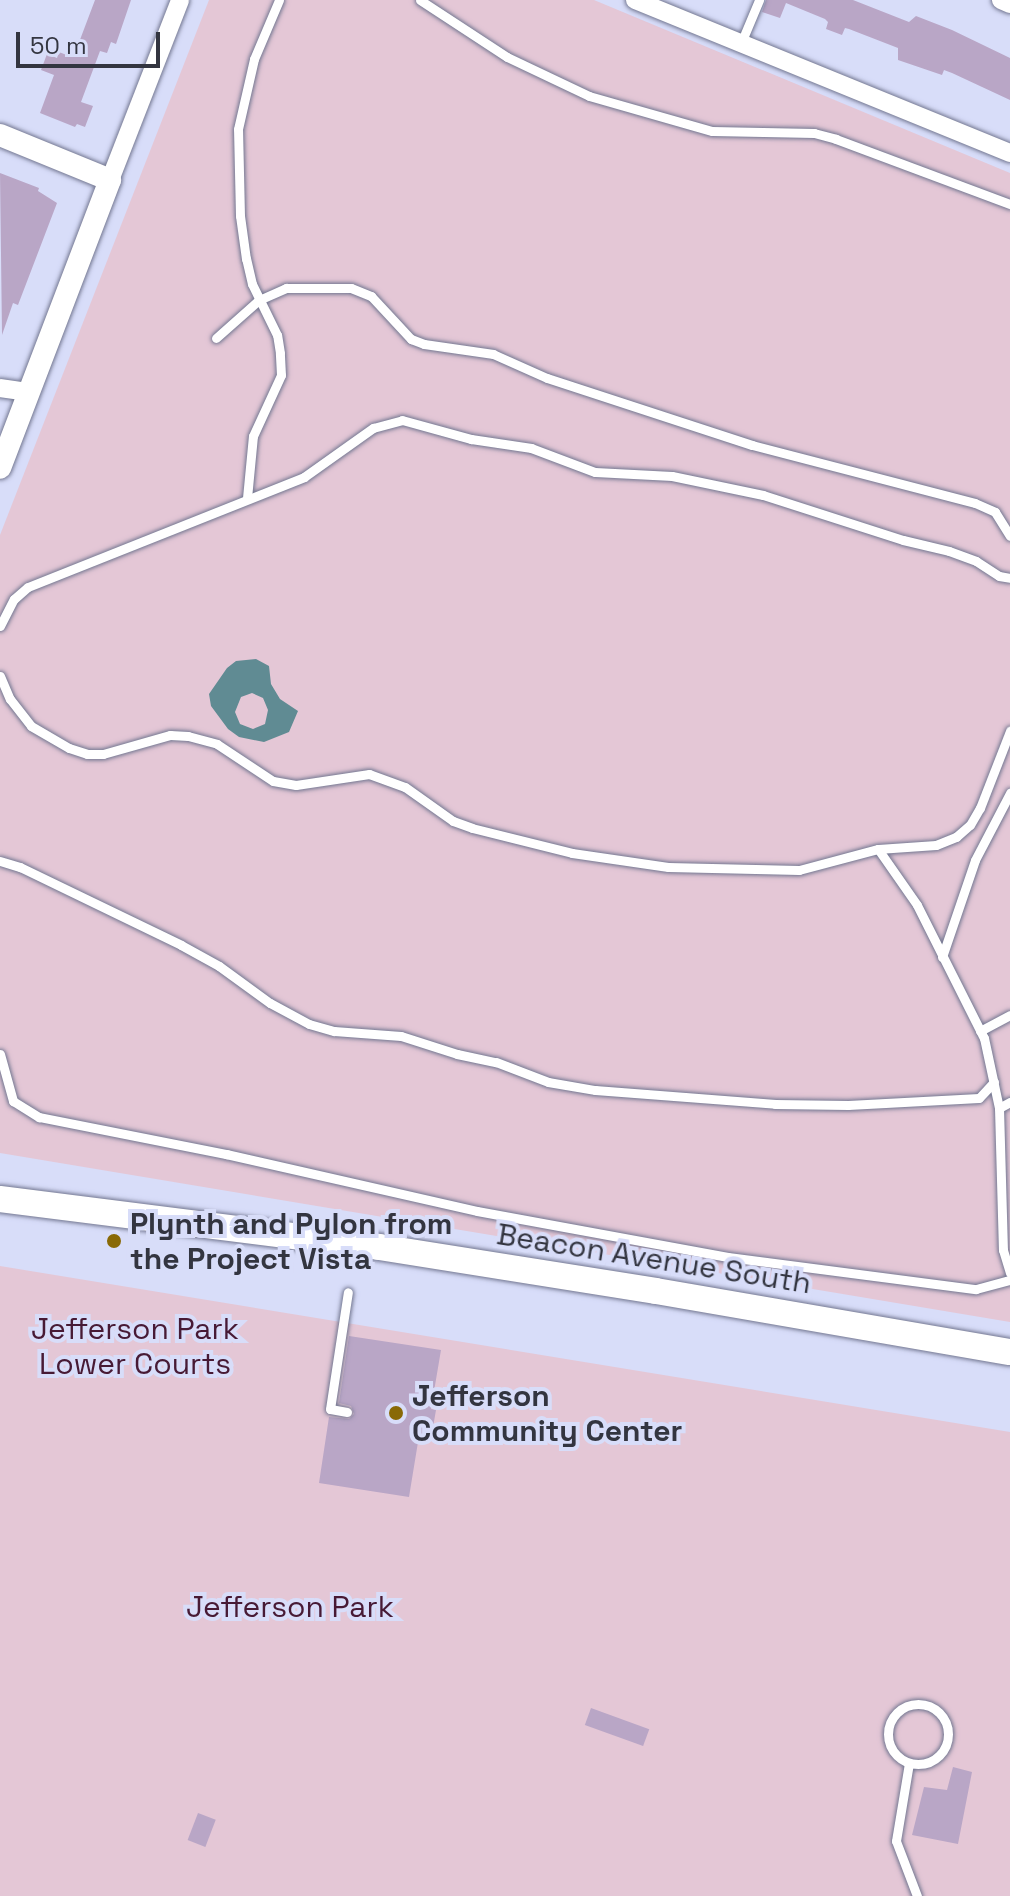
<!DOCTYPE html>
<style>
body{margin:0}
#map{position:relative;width:1010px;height:1896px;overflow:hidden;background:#d8ddf9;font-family:"Space Grotesk",sans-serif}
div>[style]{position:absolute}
.green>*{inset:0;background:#e4c7d6}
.water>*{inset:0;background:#608b93}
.building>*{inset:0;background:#b9a6c6;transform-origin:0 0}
.roads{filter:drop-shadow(0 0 2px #737791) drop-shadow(0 0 2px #737791)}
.service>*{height:9px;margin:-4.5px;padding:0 4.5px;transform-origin:4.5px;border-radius:4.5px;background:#fff}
.service>.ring{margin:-4.5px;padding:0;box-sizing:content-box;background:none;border:9px solid #fff;border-radius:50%}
.minor>*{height:18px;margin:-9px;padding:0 9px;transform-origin:9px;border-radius:9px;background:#fff}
.tertiary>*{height:22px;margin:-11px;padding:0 11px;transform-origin:11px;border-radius:11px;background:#fff}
.secondary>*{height:26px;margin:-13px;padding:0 13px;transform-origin:13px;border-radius:13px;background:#fff}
.dots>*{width:22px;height:22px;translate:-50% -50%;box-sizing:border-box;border:4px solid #d8ddf9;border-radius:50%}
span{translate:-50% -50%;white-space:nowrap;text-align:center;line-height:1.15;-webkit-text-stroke:8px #d8ddf9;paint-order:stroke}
.poi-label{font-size:30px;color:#333540;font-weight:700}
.left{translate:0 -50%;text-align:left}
.street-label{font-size:30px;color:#333540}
.park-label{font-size:30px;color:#471a35}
.scale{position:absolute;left:16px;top:32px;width:144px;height:36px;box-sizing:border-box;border:4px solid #333540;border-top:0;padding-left:10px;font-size:24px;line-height:28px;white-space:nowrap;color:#333540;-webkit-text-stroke:6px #d8ddf9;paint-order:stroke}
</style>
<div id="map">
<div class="green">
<div style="clip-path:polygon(209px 0,594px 0,1010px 173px,1010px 1322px,0 1153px,0 535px)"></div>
<div style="clip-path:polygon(0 1266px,1010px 1432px,1010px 1896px,0 1896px)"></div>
</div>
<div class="water">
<div style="clip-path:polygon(evenodd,256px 659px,269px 666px,271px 684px,280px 699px,298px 711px,289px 732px,264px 742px,239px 737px,228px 729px,211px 706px,209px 694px,227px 668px,236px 661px,256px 659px,252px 693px,263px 698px,268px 710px,265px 724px,253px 729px,240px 724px,235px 712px,241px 697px,252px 693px)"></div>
</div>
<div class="building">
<div style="clip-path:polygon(95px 0,131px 0,116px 44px,111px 42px,107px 53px,100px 51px,81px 102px,93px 106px,85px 127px,77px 124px,75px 127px,40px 113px,54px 75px,41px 70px,47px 54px,57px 58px,59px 52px,69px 56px,71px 52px,75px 53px)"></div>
<div style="clip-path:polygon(766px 0,853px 0,909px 22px,916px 16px,952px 30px,1010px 58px,1010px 100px,952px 73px,944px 70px,942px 75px,898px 60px,898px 48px,849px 29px,845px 28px,842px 35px,826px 29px,828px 22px,825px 19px,786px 3px,780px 18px,762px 12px)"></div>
<div style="clip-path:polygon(0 173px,39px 188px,38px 191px,57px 203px,18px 305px,13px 303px,2px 335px)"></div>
<div style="clip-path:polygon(349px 1336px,441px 1350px,431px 1409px,436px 1410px,431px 1439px,419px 1436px,409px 1497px,319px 1483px,329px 1417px,349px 1419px,354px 1414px,351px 1406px,339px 1403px)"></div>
<div style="left:591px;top:1708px;width:62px;height:18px;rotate:20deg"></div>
<div style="clip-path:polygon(953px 1767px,972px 1772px,958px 1844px,912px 1835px,924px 1787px,947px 1790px)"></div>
<div style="left:198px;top:1813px;width:19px;height:29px;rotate:21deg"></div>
</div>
<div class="roads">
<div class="service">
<div style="left:420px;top:0;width:104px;rotate:33.2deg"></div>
<div style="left:507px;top:57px;width:91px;rotate:25.4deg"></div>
<div style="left:589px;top:96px;width:128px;rotate:15.9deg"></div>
<div style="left:712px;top:131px;width:102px;rotate:1.1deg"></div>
<div style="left:814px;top:133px;width:23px;rotate:15deg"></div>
<div style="left:836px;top:139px;width:186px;rotate:20.5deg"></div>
<div style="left:741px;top:43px;width:47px;rotate:-67.3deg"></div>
<div style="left:216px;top:338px;width:57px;rotate:-41.5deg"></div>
<div style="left:259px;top:300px;width:30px;rotate:-24deg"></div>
<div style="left:286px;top:288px;width:65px"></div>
<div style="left:351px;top:288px;width:22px;rotate:22deg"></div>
<div style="left:371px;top:296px;width:59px;rotate:47.1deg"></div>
<div style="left:411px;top:339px;width:14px;rotate:21deg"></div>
<div style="left:424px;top:344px;width:70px;rotate:8.2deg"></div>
<div style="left:493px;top:354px;width:59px;rotate:24deg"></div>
<div style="left:547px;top:378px;width:216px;rotate:18.1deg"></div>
<div style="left:752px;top:445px;width:230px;rotate:14.6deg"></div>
<div style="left:975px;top:503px;width:22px;rotate:24deg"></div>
<div style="left:995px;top:512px;width:28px;rotate:58deg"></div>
<div style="left:247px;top:498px;width:62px;rotate:-84.5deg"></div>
<div style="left:253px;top:436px;width:67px;rotate:-65.3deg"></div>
<div style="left:281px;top:375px;width:22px;rotate:-93deg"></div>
<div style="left:280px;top:353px;width:18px;rotate:-99deg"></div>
<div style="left:277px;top:335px;width:57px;rotate:-116.1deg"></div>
<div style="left:252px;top:284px;width:26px;rotate:-103deg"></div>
<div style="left:246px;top:259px;width:43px;rotate:-97.9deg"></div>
<div style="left:240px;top:216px;width:87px;rotate:-91.3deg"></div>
<div style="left:238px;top:129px;width:72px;rotate:-77.1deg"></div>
<div style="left:254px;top:59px;width:64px;rotate:-67deg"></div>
<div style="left:0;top:626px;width:30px;rotate:-63deg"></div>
<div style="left:14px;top:599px;width:18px;rotate:-41deg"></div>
<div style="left:28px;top:587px;width:297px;rotate:-21.7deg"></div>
<div style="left:304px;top:477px;width:85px;rotate:-35.4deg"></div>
<div style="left:373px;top:428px;width:30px;rotate:-15deg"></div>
<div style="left:402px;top:420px;width:72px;rotate:15.4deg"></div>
<div style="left:471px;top:439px;width:61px;rotate:8.5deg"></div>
<div style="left:531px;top:448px;width:68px;rotate:20.6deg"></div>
<div style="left:595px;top:472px;width:77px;rotate:3deg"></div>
<div style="left:672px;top:476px;width:93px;rotate:11.8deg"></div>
<div style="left:763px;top:495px;width:147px;rotate:17.8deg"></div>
<div style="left:903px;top:540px;width:47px;rotate:13.4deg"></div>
<div style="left:949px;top:551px;width:29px;rotate:20deg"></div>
<div style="left:976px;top:561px;width:27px;rotate:33deg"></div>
<div style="left:999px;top:576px;width:11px;rotate:10deg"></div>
<div style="left:0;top:676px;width:25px;rotate:67deg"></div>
<div style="left:10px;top:699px;width:34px;rotate:52deg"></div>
<div style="left:31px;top:726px;width:44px;rotate:30.1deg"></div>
<div style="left:69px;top:748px;width:19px;rotate:18deg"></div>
<div style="left:87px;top:754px;width:16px"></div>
<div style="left:103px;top:754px;width:70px;rotate:-15.8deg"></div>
<div style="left:170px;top:735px;width:18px;rotate:3deg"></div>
<div style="left:188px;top:736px;width:30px;rotate:15deg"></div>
<div style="left:217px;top:744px;width:67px;rotate:33.5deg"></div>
<div style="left:273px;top:781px;width:23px;rotate:10deg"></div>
<div style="left:296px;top:785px;width:74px;rotate:-8.6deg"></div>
<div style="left:369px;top:774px;width:38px;rotate:20deg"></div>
<div style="left:405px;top:787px;width:59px;rotate:35.3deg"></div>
<div style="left:453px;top:821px;width:20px;rotate:20deg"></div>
<div style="left:472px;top:828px;width:103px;rotate:14deg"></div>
<div style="left:572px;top:853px;width:97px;rotate:8.3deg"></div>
<div style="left:668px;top:867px;width:131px;rotate:1.3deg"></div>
<div style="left:799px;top:870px;width:82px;rotate:-14.9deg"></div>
<div style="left:878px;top:849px;width:58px;rotate:-3.9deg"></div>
<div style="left:936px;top:845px;width:22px;rotate:-22deg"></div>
<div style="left:956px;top:837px;width:18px;rotate:-41deg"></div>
<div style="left:970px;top:825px;width:20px;rotate:-60deg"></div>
<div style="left:980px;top:808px;width:83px;rotate:-68.7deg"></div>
<div style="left:878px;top:849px;width:68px;rotate:55.1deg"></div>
<div style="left:917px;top:905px;width:149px;rotate:63.3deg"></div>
<div style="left:984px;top:1038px;width:72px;rotate:77.9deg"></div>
<div style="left:999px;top:1108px;width:142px;rotate:88.4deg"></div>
<div style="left:1003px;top:1250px;width:24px;rotate:73deg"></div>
<div style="left:0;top:861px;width:21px;rotate:17deg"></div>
<div style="left:20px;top:867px;width:179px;rotate:25.8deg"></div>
<div style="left:181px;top:945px;width:43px;rotate:28.9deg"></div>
<div style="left:219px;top:966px;width:63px;rotate:36deg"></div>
<div style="left:270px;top:1003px;width:44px;rotate:28.3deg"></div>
<div style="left:309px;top:1024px;width:26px;rotate:16deg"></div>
<div style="left:334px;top:1031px;width:67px;rotate:4.3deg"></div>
<div style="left:401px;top:1036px;width:59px;rotate:17.8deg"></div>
<div style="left:457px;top:1054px;width:40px;rotate:12deg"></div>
<div style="left:496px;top:1062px;width:56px;rotate:21deg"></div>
<div style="left:548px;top:1082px;width:48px;rotate:9.7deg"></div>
<div style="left:595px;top:1090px;width:181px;rotate:4.4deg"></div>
<div style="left:775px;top:1104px;width:73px;rotate:0.8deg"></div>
<div style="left:848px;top:1105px;width:131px;rotate:-3.1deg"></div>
<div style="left:979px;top:1098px;width:22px;rotate:-47deg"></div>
<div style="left:942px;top:957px;width:102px;rotate:-71.2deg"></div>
<div style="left:975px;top:860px;width:76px;rotate:-62.4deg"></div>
<div style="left:980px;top:1031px;width:34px;rotate:-28deg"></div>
<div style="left:0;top:1054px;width:49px;rotate:74.5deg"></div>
<div style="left:13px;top:1101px;width:31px;rotate:32deg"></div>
<div style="left:39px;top:1117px;width:191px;rotate:11.2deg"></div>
<div style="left:226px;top:1154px;width:257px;rotate:12.8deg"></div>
<div style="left:477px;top:1211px;width:255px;rotate:10.4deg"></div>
<div style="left:728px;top:1257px;width:250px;rotate:7.4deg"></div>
<div style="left:976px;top:1289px;width:35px;rotate:-15deg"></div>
<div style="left:999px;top:1108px;width:13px;rotate:-29deg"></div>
<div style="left:347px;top:1412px;width:17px;rotate:-170deg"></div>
<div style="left:330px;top:1409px;width:118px;rotate:-81.3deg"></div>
<div class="ring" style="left:888px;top:1704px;width:51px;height:51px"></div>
<div style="left:909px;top:1763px;width:79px;rotate:99.5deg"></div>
<div style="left:896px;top:1841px;width:59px;rotate:69.1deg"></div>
</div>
<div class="minor">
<div style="left:635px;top:0;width:405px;rotate:22.2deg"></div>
<div style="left:1001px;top:0;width:10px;rotate:24deg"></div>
<div style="left:110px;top:180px;width:193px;rotate:-68.7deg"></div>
<div style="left:0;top:388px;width:29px;rotate:8deg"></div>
</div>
<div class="tertiary">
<div style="left:0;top:135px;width:119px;rotate:22.2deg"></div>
<div style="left:110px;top:180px;width:308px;rotate:110.9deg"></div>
</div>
<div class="secondary">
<div style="left:0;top:1199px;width:382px;rotate:7.2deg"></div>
<div style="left:379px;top:1247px;width:280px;rotate:9deg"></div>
<div style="left:656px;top:1291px;width:359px;rotate:9.8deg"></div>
</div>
</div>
<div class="dots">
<div style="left:114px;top:1241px;background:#896906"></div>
<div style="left:396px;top:1413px;background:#896906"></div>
</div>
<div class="poi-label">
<span class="left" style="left:130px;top:1241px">Plynth and Pylon from<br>the Project Vista</span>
<span class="left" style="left:412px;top:1413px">Jefferson<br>Community Center</span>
</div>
<div class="street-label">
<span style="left:654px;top:1259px;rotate:9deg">Beacon Avenue South</span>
</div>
<div class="park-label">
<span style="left:135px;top:1346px">Jefferson Park<br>Lower Courts</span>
<span style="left:290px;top:1607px">Jefferson Park</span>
</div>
<div class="scale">50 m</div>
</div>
